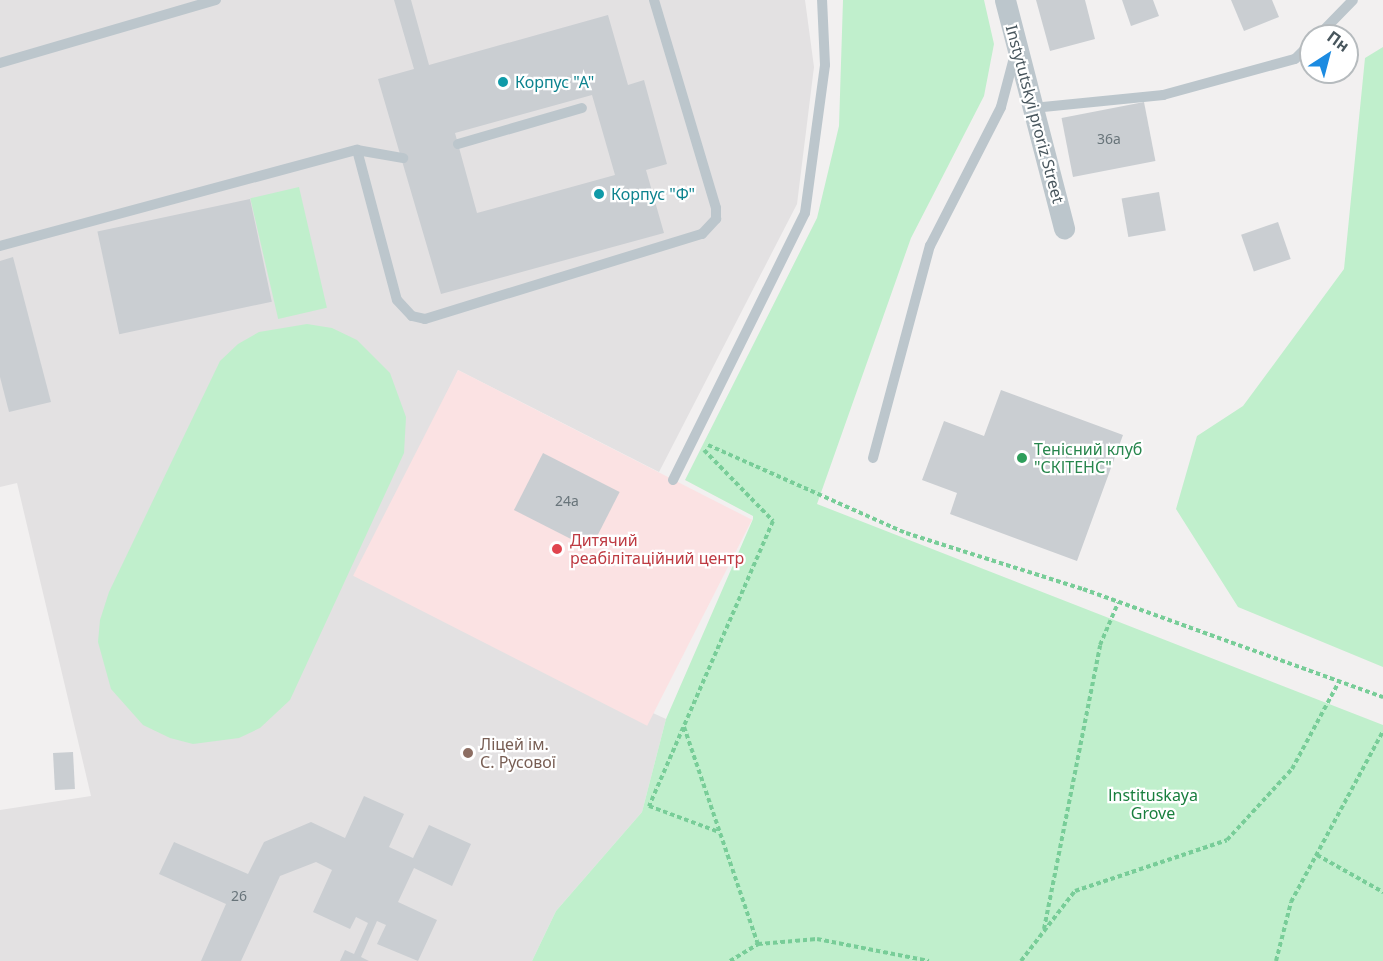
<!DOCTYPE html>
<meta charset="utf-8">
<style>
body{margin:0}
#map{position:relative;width:1383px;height:961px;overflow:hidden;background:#f2f0f0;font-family:"Noto Sans",sans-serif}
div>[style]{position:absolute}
.education>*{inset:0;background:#e3e1e2}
.medical>*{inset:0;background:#fbe2e3;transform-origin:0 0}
.green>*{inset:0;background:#c0efcc;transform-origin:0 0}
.building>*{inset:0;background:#caced2;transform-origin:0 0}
.path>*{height:4px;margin-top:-2px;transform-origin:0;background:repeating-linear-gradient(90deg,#78cd98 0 4.5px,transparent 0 7.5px)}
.service>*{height:10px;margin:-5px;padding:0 5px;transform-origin:5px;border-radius:5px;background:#bcc6cc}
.minor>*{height:21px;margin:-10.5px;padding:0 10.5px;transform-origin:10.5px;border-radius:10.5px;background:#bcc6cc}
.dots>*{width:16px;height:16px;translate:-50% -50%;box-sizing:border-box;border:3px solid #fff;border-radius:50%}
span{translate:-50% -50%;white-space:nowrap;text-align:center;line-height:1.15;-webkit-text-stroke:4.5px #fff;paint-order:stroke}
.number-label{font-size:14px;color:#68747a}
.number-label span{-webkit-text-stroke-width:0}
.culture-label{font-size:16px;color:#0d838f}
.left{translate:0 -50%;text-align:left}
.street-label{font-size:16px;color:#48565d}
.leisure-label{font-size:16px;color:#27864d}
.health-label{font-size:16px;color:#be3a42}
.education-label{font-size:16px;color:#785e54}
.park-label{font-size:16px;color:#197f3e}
.north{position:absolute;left:1299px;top:24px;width:60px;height:60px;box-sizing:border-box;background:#fff;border:2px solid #b6bbbe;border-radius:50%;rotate:36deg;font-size:16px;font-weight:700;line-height:24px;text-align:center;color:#48565d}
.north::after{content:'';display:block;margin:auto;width:21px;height:27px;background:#1c8be1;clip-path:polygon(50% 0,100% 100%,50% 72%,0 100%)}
</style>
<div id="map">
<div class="education">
<div style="clip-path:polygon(0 0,805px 0,814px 67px,797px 204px,659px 472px,458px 370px,360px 579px,666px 719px,642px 812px,556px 911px,532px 961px,0 961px,0 810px,91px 796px,17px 483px,0 487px)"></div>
</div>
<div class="medical">
<div style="left:458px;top:370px;width:330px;height:231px;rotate:27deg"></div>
</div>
<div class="green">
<div style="clip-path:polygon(843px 0,984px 0,994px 44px,984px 96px,911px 238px,817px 504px,1383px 725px,1383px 961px,532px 961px,556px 911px,642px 812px,666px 719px,753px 519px,753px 516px,685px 480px,817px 218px,839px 126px)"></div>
<div style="clip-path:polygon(1383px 47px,1383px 667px,1238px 607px,1176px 509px,1197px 436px,1243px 406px,1344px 269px,1365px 58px)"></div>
<div style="left:299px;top:187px;width:124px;height:50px;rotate:77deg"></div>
<div style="clip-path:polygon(307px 324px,332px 328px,357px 340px,390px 373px,406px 417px,404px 453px,290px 700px,260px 728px,239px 738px,193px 744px,170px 738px,143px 725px,111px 689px,98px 642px,100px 620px,109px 592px,220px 361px,238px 344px,259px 332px)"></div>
</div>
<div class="building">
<div style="clip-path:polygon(evenodd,394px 0,411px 0,429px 65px,608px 15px,628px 85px,644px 80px,667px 164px,646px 170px,664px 233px,441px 294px,378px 79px,414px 69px,394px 0,592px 95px,615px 175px,477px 213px,455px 133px,592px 95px)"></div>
<div style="clip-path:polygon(1036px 0,1085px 0,1095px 39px,1050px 51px)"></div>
<div style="clip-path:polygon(1122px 0,1153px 0,1159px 16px,1131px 26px)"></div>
<div style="clip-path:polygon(1231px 0,1272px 0,1279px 17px,1244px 31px)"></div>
<div style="left:1144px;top:102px;width:60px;height:84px;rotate:79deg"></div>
<div style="left:1159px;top:192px;width:39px;height:38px;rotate:80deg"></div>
<div style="left:250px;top:199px;width:105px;height:156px;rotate:78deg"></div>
<div style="left:1278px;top:222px;width:39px;height:39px;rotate:71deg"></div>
<div style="clip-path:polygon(13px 257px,51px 402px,9px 412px,0 377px,0 261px)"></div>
<div style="clip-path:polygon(1001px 390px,1123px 435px,1077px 561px,950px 514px,957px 493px,922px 480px,944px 421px,984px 436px)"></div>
<div style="left:543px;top:453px;width:86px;height:64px;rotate:27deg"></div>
<div style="left:73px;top:752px;width:37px;height:20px;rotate:87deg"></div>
<div style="clip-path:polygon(364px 796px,404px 814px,389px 847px,413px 858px,429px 825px,471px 844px,452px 886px,414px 868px,398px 902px,437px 920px,418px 961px,377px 944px,386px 925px,377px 921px,361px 957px,369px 961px,340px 961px,345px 950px,354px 954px,368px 923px,356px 917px,350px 929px,313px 912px,332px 870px,316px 862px,280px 876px,241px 961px,201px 961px,226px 904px,159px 874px,174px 842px,248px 874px,264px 842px,311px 822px,345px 838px)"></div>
</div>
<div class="path">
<div style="left:708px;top:445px;width:217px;rotate:24deg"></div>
<div style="left:906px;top:533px;width:186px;rotate:17.6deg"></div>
<div style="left:1083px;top:589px;width:319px;rotate:19.8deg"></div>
<div style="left:704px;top:450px;width:99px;rotate:45.8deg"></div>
<div style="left:773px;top:521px;width:311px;rotate:113.5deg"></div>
<div style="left:649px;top:806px;width:75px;rotate:20.4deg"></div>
<div style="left:684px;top:727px;width:229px;rotate:71.2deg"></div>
<div style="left:1317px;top:855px;width:76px;rotate:29.3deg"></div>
<div style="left:1044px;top:929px;width:289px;rotate:-78.8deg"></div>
<div style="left:1100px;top:645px;width:46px;rotate:-66.8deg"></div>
<div style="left:730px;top:961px;width:33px;rotate:-31deg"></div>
<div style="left:758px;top:944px;width:59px;rotate:-4.8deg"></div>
<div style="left:817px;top:939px;width:114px;rotate:11.1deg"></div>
<div style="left:1021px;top:961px;width:88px;rotate:-52.4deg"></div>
<div style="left:1075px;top:891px;width:160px;rotate:-18.5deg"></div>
<div style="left:1227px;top:840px;width:96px;rotate:-47.5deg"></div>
<div style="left:1292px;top:769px;width:101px;rotate:-61.7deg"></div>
<div style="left:1276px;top:961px;width:61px;rotate:-75.7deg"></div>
<div style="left:1291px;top:902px;width:194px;rotate:-61.7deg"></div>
</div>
<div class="service">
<div style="left:1318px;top:36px;width:50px;rotate:-45.8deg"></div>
<div style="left:0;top:63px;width:225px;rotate:-16.3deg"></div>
<div style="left:1033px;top:108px;width:131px;rotate:-5.7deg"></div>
<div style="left:1163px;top:95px;width:137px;rotate:-15.3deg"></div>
<div style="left:1295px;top:59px;width:23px;rotate:-45deg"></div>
<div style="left:458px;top:144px;width:129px;rotate:-16.2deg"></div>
<div style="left:357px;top:150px;width:155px;rotate:75.1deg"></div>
<div style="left:397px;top:300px;width:22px;rotate:47deg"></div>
<div style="left:412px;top:316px;width:13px;rotate:13deg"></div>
<div style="left:425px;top:319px;width:290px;rotate:-17.1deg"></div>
<div style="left:702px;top:234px;width:21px;rotate:-47deg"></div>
<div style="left:716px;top:219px;width:11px;rotate:-90deg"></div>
<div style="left:716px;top:208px;width:217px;rotate:-106.6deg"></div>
<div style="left:0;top:246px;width:370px;rotate:-15.1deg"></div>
<div style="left:357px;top:150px;width:47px;rotate:9.9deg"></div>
<div style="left:873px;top:458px;width:220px;rotate:-75deg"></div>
<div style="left:930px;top:246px;width:156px;rotate:-62.9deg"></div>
<div style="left:1001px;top:107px;width:55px;rotate:-75.2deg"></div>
<div style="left:673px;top:480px;width:298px;rotate:-63.7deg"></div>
<div style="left:805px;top:213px;width:149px;rotate:-82.3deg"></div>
<div style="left:825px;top:65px;width:65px;rotate:-92.6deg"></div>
</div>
<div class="minor">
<div style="left:1005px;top:0;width:236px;rotate:75.5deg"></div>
</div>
<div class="dots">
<div style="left:503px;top:82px;background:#0f9aa8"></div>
<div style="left:599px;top:194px;background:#0f9aa8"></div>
<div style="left:1022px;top:458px;background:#2e9e5b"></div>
<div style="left:557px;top:549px;background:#e0444e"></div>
<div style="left:468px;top:753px;background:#8d6e63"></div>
</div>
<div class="number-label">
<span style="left:1109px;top:139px">36а</span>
<span style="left:567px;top:501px">24а</span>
<span style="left:239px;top:896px">26</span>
</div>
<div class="culture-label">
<span class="left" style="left:515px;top:82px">Корпус "А"</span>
<span class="left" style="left:611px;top:194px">Корпус "Ф"</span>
</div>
<div class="street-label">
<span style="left:1035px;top:114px;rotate:75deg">Instytutskyi proriz Street</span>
</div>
<div class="leisure-label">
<span class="left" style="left:1034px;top:458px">Тенісний клуб<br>"СКІТЕНС"</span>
</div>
<div class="health-label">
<span class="left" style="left:570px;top:549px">Дитячий<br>реабілітаційний центр</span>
</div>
<div class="education-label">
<span class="left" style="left:480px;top:753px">Ліцей ім.<br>С. Русової</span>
</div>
<div class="park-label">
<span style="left:1153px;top:804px">Іnstituskaya<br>Grove</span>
</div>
<div class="north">Пн</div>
</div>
